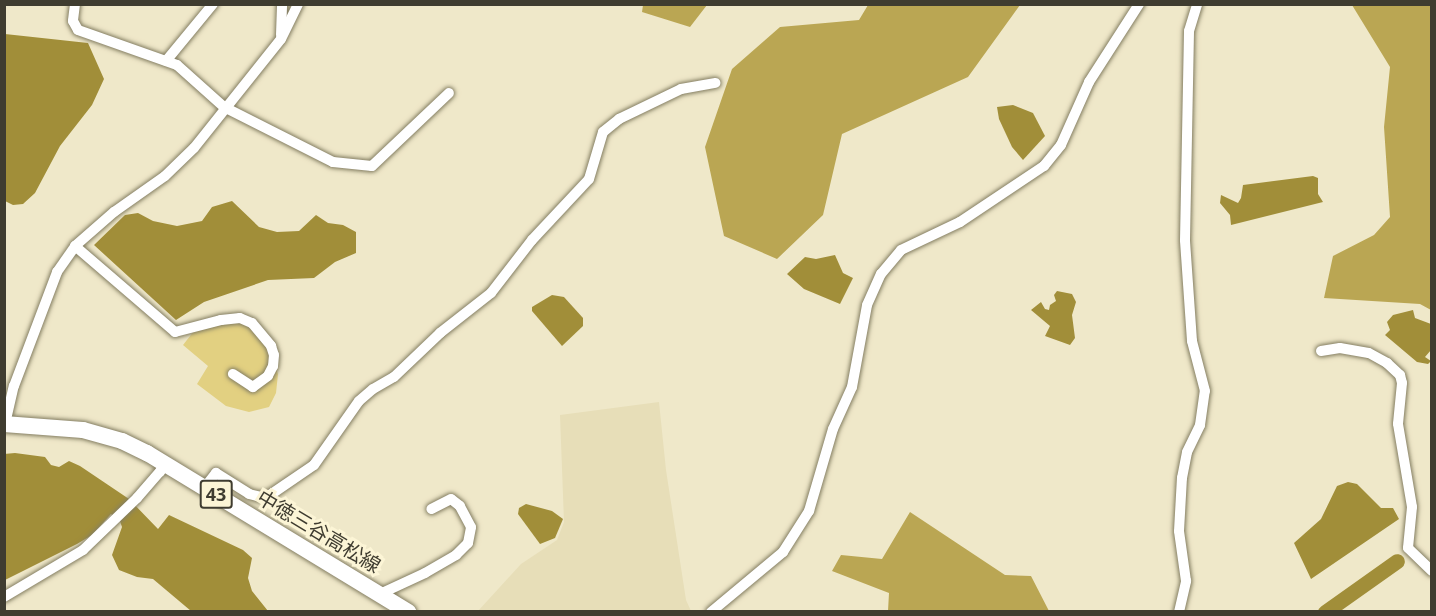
<!DOCTYPE html>
<meta charset="utf-8">
<style>
body{margin:0}
#map{position:relative;width:1436px;height:616px;overflow:hidden;background:#efe8c9;font-family:"Open Sans","Noto Sans JP",sans-serif}
div>[style]{position:absolute}
.built>*{inset:0;background:#e7deb8}
.green>*{inset:0;background:#e2d081}
.forest>*{inset:0;background:#baa653}
.water>*{inset:0;background:#a18e39}
.canal>*{height:15px;margin:-7.5px;padding:0 7.5px;transform-origin:7.5px;border-radius:7.5px;background:#a18e39}
.roads{filter:drop-shadow(0 0 2px #847e62) drop-shadow(0 0 2px #847e62)}
.street>*{height:10px;margin:-5px;padding:0 5px;transform-origin:5px;border-radius:5px;background:#fff}
.primary>*{height:16px;margin:-8px;padding:0 8px;transform-origin:8px;border-radius:8px;background:#fff}
span{translate:-50% -50%;white-space:nowrap;text-align:center;line-height:1.15;-webkit-text-stroke:6px #fcf5d6;paint-order:stroke}
.shield-label span{padding:2px 4px;background:#fcf5d6;border:2px solid;border-radius:4px;-webkit-text-stroke-width:0}
.shield-label{font-size:18px;color:#3f3c30;font-weight:700}
.street-label{font-size:20px;color:#3f3c30}
.frame{position:absolute;inset:0;border:6px solid #3f3c30;pointer-events:none}
</style>
<div id="map">
<div class="built">
<div style="clip-path:polygon(659px 402px,666px 470px,686px 600px,691px 611px,478px 611px,521px 564px,557px 540px,564px 522px,560px 415px)"></div>
</div>
<div class="green">
<div style="clip-path:polygon(243px 320px,269px 351px,278px 374px,276px 393px,269px 407px,249px 412px,226px 406px,197px 384px,208px 366px,183px 345px,194px 331px)"></div>
</div>
<div class="forest">
<div style="clip-path:polygon(643px 5px,643px 4px,707px 5px,690px 27px,642px 12px)"></div>
<div style="clip-path:polygon(868px 5px,1020px 5px,968px 77px,842px 134px,823px 215px,777px 259px,724px 236px,705px 147px,732px 69px,780px 27px,859px 20px)"></div>
<div style="clip-path:polygon(1352px 5px,1431px 5px,1431px 310px,1420px 304px,1324px 298px,1333px 256px,1374px 235px,1390px 217px,1384px 127px,1390px 67px)"></div>
<div style="clip-path:polygon(910px 512px,1005px 575px,1031px 576px,1049px 611px,888px 611px,889px 593px,832px 571px,841px 555px,882px 559px)"></div>
</div>
<div class="water">
<div style="clip-path:polygon(5px 34px,88px 43px,104px 79px,92px 105px,60px 146px,35px 193px,23px 204px,13px 205px,5px 201px)"></div>
<div style="clip-path:polygon(1013px 105px,1033px 113px,1045px 136px,1023px 160px,1012px 147px,999px 119px,997px 107px)"></div>
<div style="clip-path:polygon(1313px 176px,1318px 178px,1318px 194px,1323px 202px,1231px 225px,1230px 215px,1220px 203px,1221px 195px,1238px 203px,1241px 198px,1243px 185px)"></div>
<div style="clip-path:polygon(232px 201px,259px 227px,277px 232px,299px 231px,316px 215px,328px 223px,343px 225px,356px 232px,356px 253px,335px 262px,314px 278px,268px 280px,204px 302px,176px 320px,94px 245px,125px 215px,138px 213px,153px 221px,177px 226px,202px 221px,212px 207px)"></div>
<div style="clip-path:polygon(835px 255px,843px 273px,853px 278px,840px 304px,804px 289px,787px 274px,805px 257px,816px 259px)"></div>
<div style="clip-path:polygon(1057px 291px,1072px 294px,1076px 302px,1072px 315px,1075px 338px,1070px 345px,1045px 336px,1050px 326px,1031px 310px,1041px 302px,1045px 309px,1049px 310px,1050px 305px,1056px 301px,1054px 295px)"></div>
<div style="clip-path:polygon(552px 295px,564px 297px,583px 318px,583px 326px,562px 346px,532px 311px,532px 307px)"></div>
<div style="clip-path:polygon(1413px 310px,1415px 318px,1431px 324px,1431px 350px,1425px 357px,1431px 361px,1428px 364px,1417px 362px,1385px 335px,1390px 330px,1387px 322px,1393px 315px)"></div>
<div style="clip-path:polygon(15px 453px,45px 457px,51px 465px,59px 467px,69px 461px,80px 466px,129px 499px,158px 529px,169px 515px,243px 550px,252px 558px,248px 578px,252px 591px,268px 611px,191px 611px,153px 579px,137px 577px,119px 570px,112px 555px,122px 527px,120px 521px,111px 514px,92px 535px,77px 544px,5px 580px,4px 454px)"></div>
<div style="clip-path:polygon(1348px 482px,1357px 484px,1381px 508px,1393px 508px,1399px 519px,1311px 579px,1294px 543px,1321px 519px,1337px 486px)"></div>
<div style="clip-path:polygon(526px 504px,552px 511px,563px 519px,555px 538px,540px 544px,518px 514px,519px 508px)"></div>
</div>
<div class="canal">
<div style="left:1325px;top:612px;width:88px;rotate:-35.3deg"></div>
</div>
<div class="roads">
<div class="street">
<div style="left:75px;top:4px;width:17px;rotate:97deg"></div>
<div style="left:73px;top:21px;width:10px;rotate:61deg"></div>
<div style="left:78px;top:30px;width:105px;rotate:19.5deg"></div>
<div style="left:177px;top:65px;width:63px;rotate:41.8deg"></div>
<div style="left:224px;top:107px;width:122px;rotate:26.8deg"></div>
<div style="left:333px;top:162px;width:39px;rotate:6deg"></div>
<div style="left:372px;top:166px;width:106px;rotate:-43.5deg"></div>
<div style="left:281px;top:35px;width:31px;rotate:-88deg"></div>
<div style="left:166px;top:61px;width:74px;rotate:-50.5deg"></div>
<div style="left:75px;top:246px;width:132px;rotate:40.7deg"></div>
<div style="left:175px;top:332px;width:48px;rotate:-14.6deg"></div>
<div style="left:221px;top:320px;width:19px;rotate:-6deg"></div>
<div style="left:240px;top:318px;width:13px;rotate:23deg"></div>
<div style="left:252px;top:323px;width:30px;rotate:50deg"></div>
<div style="left:271px;top:346px;width:9px;rotate:72deg"></div>
<div style="left:274px;top:355px;width:11px;rotate:95deg"></div>
<div style="left:273px;top:366px;width:11px;rotate:117deg"></div>
<div style="left:268px;top:376px;width:19px;rotate:144deg"></div>
<div style="left:253px;top:387px;width:24px;rotate:-147deg"></div>
<div style="left:1321px;top:351px;width:19px;rotate:-9deg"></div>
<div style="left:1340px;top:348px;width:29px;rotate:10deg"></div>
<div style="left:1369px;top:353px;width:21px;rotate:29deg"></div>
<div style="left:1387px;top:363px;width:18px;rotate:43deg"></div>
<div style="left:1400px;top:375px;width:8px;rotate:76deg"></div>
<div style="left:1402px;top:383px;width:41px;rotate:95.6deg"></div>
<div style="left:1398px;top:424px;width:84px;rotate:80.4deg"></div>
<div style="left:1412px;top:507px;width:41px;rotate:95.6deg"></div>
<div style="left:1408px;top:548px;width:33px;rotate:44deg"></div>
<div style="left:5px;top:424px;width:39px;rotate:-77deg"></div>
<div style="left:14px;top:386px;width:122px;rotate:-69.3deg"></div>
<div style="left:57px;top:272px;width:32px;rotate:-55deg"></div>
<div style="left:75px;top:246px;width:52px;rotate:-41.1deg"></div>
<div style="left:114px;top:212px;width:62px;rotate:-35.2deg"></div>
<div style="left:165px;top:176px;width:40px;rotate:-44deg"></div>
<div style="left:194px;top:148px;width:139px;rotate:-51.4deg"></div>
<div style="left:281px;top:39px;width:39px;rotate:-64deg"></div>
<div style="left:205px;top:487px;width:18px;rotate:-52deg"></div>
<div style="left:216px;top:473px;width:39px;rotate:32deg"></div>
<div style="left:249px;top:494px;width:12px;rotate:14deg"></div>
<div style="left:261px;top:497px;width:9px;rotate:-13deg"></div>
<div style="left:270px;top:495px;width:53px;rotate:-34.3deg"></div>
<div style="left:314px;top:465px;width:78px;rotate:-54.9deg"></div>
<div style="left:359px;top:401px;width:18px;rotate:-41deg"></div>
<div style="left:373px;top:389px;width:24px;rotate:-30deg"></div>
<div style="left:394px;top:377px;width:64px;rotate:-43.7deg"></div>
<div style="left:440px;top:333px;width:65px;rotate:-38.1deg"></div>
<div style="left:491px;top:293px;width:67px;rotate:-52.3deg"></div>
<div style="left:532px;top:240px;width:83px;rotate:-46.9deg"></div>
<div style="left:589px;top:179px;width:49px;rotate:-73.4deg"></div>
<div style="left:603px;top:132px;width:21px;rotate:-39deg"></div>
<div style="left:619px;top:119px;width:69px;rotate:-25.8deg"></div>
<div style="left:681px;top:89px;width:35px;rotate:-10deg"></div>
<div style="left:382px;top:593px;width:47px;rotate:-24.9deg"></div>
<div style="left:425px;top:573px;width:36px;rotate:-30deg"></div>
<div style="left:456px;top:555px;width:17px;rotate:-45deg"></div>
<div style="left:468px;top:543px;width:16px;rotate:-79deg"></div>
<div style="left:471px;top:527px;width:24px;rotate:-118deg"></div>
<div style="left:460px;top:506px;width:11px;rotate:-142deg"></div>
<div style="left:451px;top:499px;width:22px;rotate:153deg"></div>
<div style="left:4px;top:597px;width:92px;rotate:-30.7deg"></div>
<div style="left:83px;top:550px;width:75px;rotate:-43.9deg"></div>
<div style="left:137px;top:498px;width:35px;rotate:-49deg"></div>
<div style="left:160px;top:472px;width:11px;rotate:-63deg"></div>
<div style="left:711px;top:612px;width:94px;rotate:-39.8deg"></div>
<div style="left:783px;top:552px;width:49px;rotate:-57.6deg"></div>
<div style="left:809px;top:511px;width:85px;rotate:-73.7deg"></div>
<div style="left:833px;top:429px;width:46px;rotate:-65.7deg"></div>
<div style="left:852px;top:387px;width:83px;rotate:-79.6deg"></div>
<div style="left:867px;top:305px;width:34px;rotate:-66deg"></div>
<div style="left:881px;top:274px;width:31px;rotate:-50deg"></div>
<div style="left:901px;top:250px;width:65px;rotate:-25.4deg"></div>
<div style="left:960px;top:222px;width:101px;rotate:-33.7deg"></div>
<div style="left:1044px;top:166px;width:27px;rotate:-51deg"></div>
<div style="left:1061px;top:145px;width:69px;rotate:-66deg"></div>
<div style="left:1089px;top:82px;width:93px;rotate:-57.3deg"></div>
<div style="left:1179px;top:612px;width:32px;rotate:-77deg"></div>
<div style="left:1186px;top:581px;width:50px;rotate:-98deg"></div>
<div style="left:1179px;top:531px;width:53px;rotate:-86.8deg"></div>
<div style="left:1182px;top:478px;width:26px;rotate:-79deg"></div>
<div style="left:1187px;top:452px;width:30px;rotate:-64deg"></div>
<div style="left:1200px;top:425px;width:34px;rotate:-82deg"></div>
<div style="left:1205px;top:391px;width:52px;rotate:-104.6deg"></div>
<div style="left:1192px;top:341px;width:101px;rotate:-94deg"></div>
<div style="left:1185px;top:240px;width:209px;rotate:-88.9deg"></div>
<div style="left:1189px;top:31px;width:28px;rotate:-73deg"></div>
</div>
<div class="primary">
<div style="left:4px;top:424px;width:79px;rotate:4.3deg"></div>
<div style="left:83px;top:430px;width:41px;rotate:15.8deg"></div>
<div style="left:122px;top:441px;width:28px;rotate:26deg"></div>
<div style="left:147px;top:453px;width:306px;rotate:31.3deg"></div>
</div>
</div>
<div class="shield-label">
<span style="left:216px;top:494px">43</span>
</div>
<div class="street-label">
<span style="left:319px;top:531px;rotate:31deg">中徳三谷高松線</span>
</div>
<div class="frame"></div>
</div>
